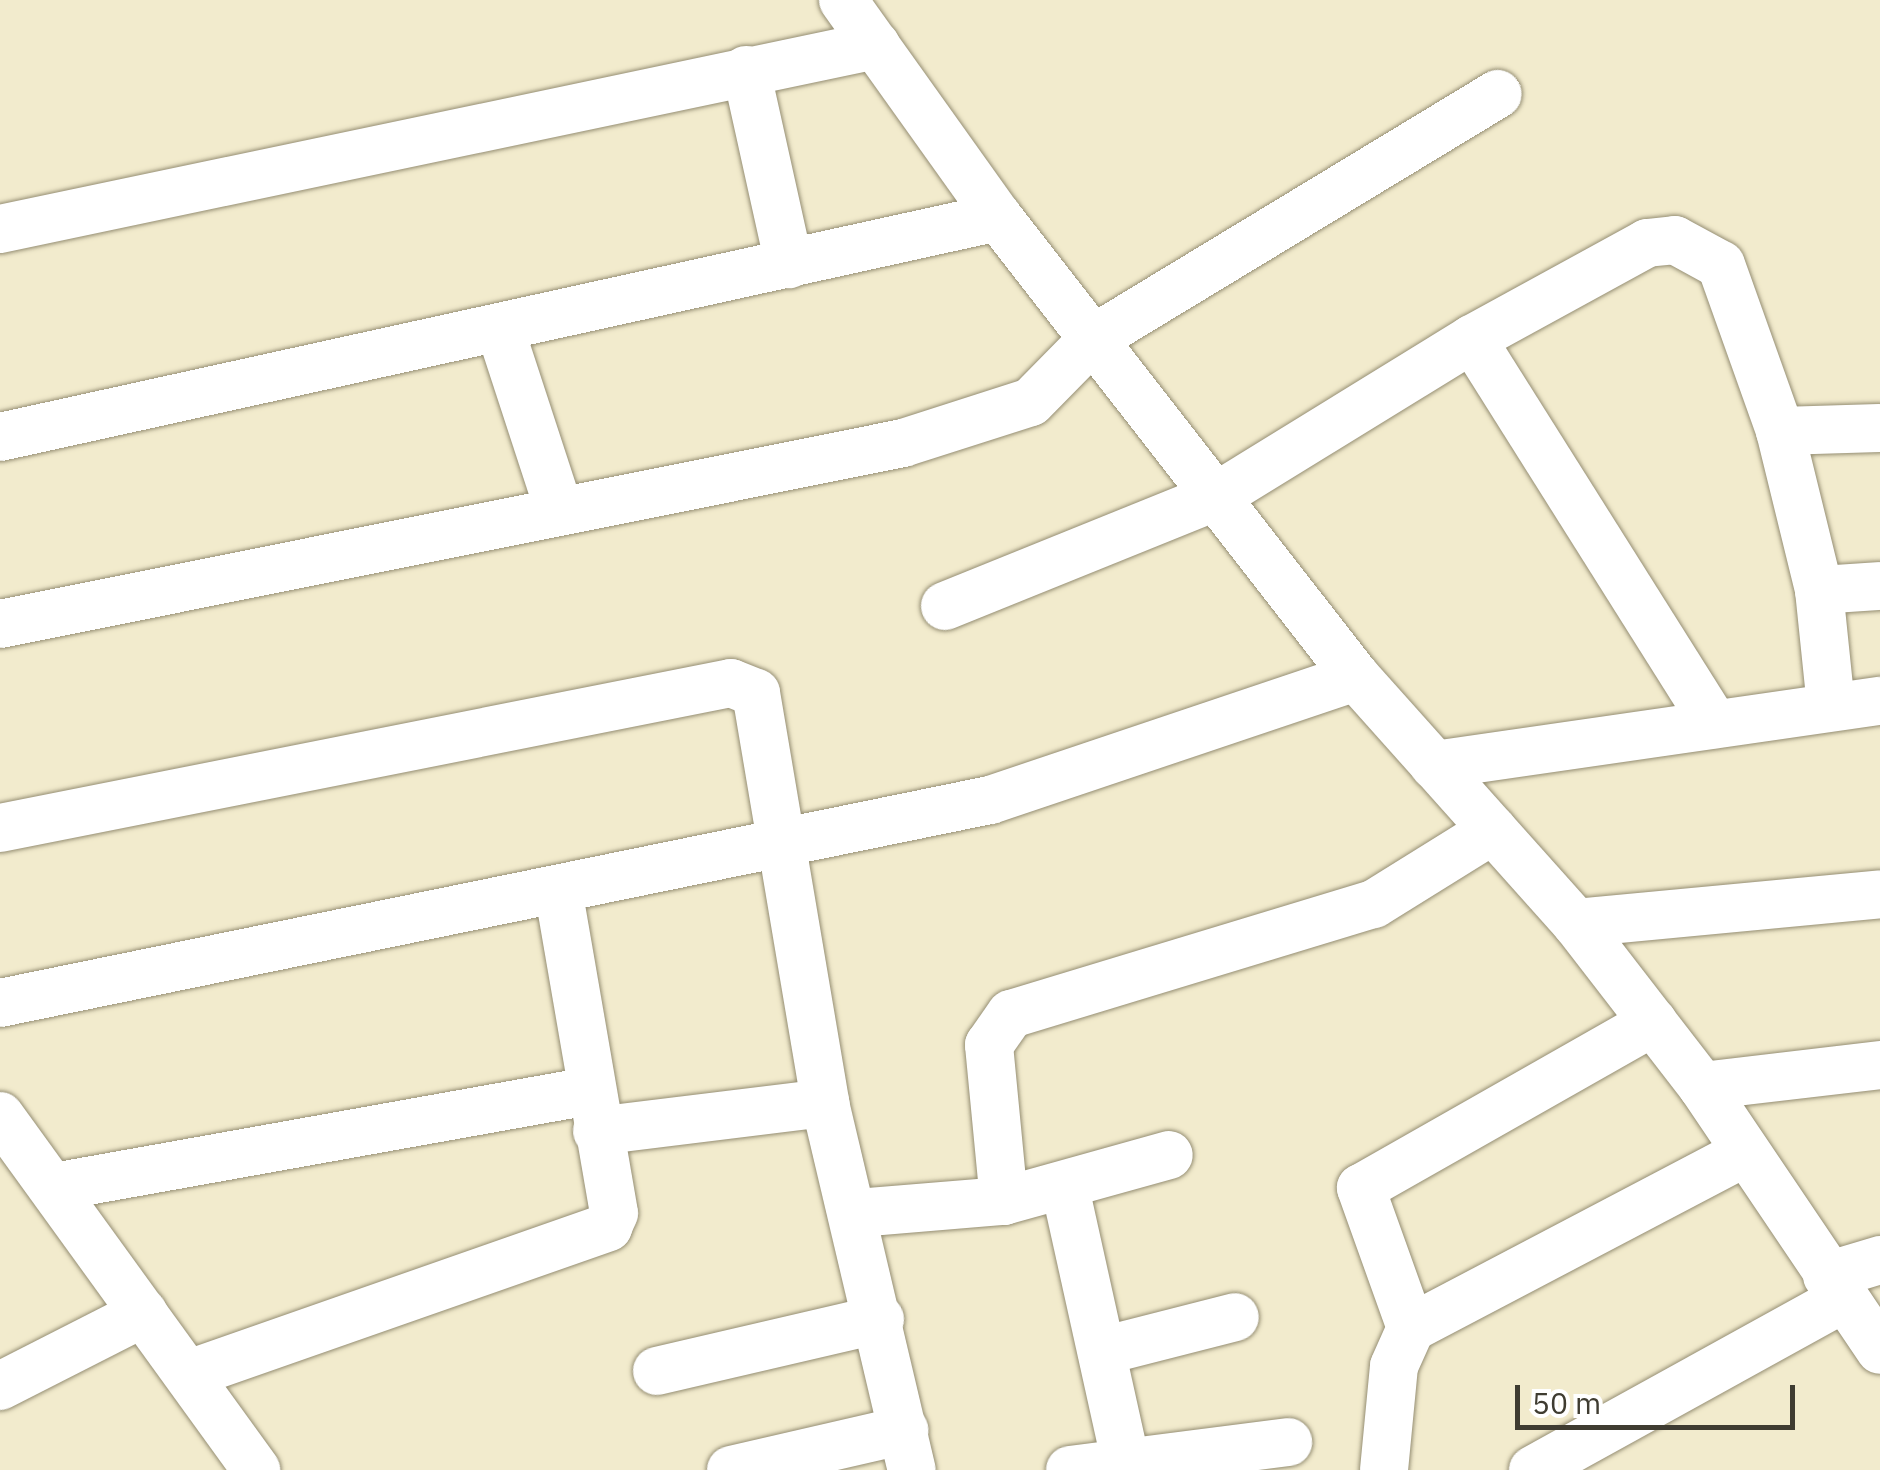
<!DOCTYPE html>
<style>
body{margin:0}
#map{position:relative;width:1880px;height:1470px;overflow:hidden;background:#f2ebcd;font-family:"IBM Plex Sans",sans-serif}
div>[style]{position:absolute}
.roads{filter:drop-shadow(0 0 2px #958e73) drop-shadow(0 0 2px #958e73)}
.minor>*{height:48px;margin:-24px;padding:0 24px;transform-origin:24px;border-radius:24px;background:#fff}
span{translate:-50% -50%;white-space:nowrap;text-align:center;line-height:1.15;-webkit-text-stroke:9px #fff;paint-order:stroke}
.scale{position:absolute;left:1515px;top:1385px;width:280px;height:45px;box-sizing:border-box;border:5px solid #3f3c31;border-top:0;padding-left:12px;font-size:30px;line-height:35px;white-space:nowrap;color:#3f3c31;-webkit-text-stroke:8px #fff;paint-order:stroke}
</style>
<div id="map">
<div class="roads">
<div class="minor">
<div style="left:843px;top:0;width:267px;rotate:54.5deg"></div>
<div style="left:998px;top:217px;width:583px;rotate:52.11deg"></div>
<div style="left:1356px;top:677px;width:330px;rotate:48.2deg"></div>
<div style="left:1576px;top:923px;width:206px;rotate:52.3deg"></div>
<div style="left:1702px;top:1086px;width:318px;rotate:56deg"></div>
<div style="left:746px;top:70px;width:199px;rotate:77.5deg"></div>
<div style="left:0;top:229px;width:895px;rotate:-11.86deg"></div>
<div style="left:500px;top:329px;width:189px;rotate:71.9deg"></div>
<div style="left:1472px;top:339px;width:455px;rotate:57.8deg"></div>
<div style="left:1780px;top:431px;width:100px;rotate:-1.7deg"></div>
<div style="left:0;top:437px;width:1022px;rotate:-12.43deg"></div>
<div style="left:1819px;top:590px;width:61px;rotate:-3.8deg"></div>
<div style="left:945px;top:606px;width:293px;rotate:-22deg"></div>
<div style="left:1217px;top:496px;width:299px;rotate:-31.6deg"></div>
<div style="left:1472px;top:339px;width:200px;rotate:-28.7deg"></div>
<div style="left:1647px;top:243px;width:28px;rotate:-6deg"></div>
<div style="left:1675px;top:240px;width:52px;rotate:28.5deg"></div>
<div style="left:1721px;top:265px;width:176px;rotate:70.4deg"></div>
<div style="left:1780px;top:431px;width:164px;rotate:76.2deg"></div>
<div style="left:1819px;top:590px;width:117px;rotate:84.1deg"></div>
<div style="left:0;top:624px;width:921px;rotate:-11.33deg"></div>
<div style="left:903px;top:443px;width:134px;rotate:-17.8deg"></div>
<div style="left:1031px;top:402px;width:88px;rotate:-45.5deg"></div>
<div style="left:1093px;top:339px;width:473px;rotate:-31.2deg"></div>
<div style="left:1434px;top:765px;width:451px;rotate:-8.2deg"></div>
<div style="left:0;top:828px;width:745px;rotate:-11.22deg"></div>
<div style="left:731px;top:683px;width:27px;rotate:22deg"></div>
<div style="left:756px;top:693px;width:416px;rotate:80.4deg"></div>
<div style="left:825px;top:1103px;width:377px;rotate:76.7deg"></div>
<div style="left:1576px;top:923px;width:305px;rotate:-5.4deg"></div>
<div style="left:0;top:1003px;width:1011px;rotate:-11.59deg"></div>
<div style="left:990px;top:800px;width:386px;rotate:-18.6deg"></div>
<div style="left:1702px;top:1086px;width:179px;rotate:-6.7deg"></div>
<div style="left:0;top:1116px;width:437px;rotate:54.1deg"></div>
<div style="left:597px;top:1131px;width:230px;rotate:-7deg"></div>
<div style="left:54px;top:1187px;width:544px;rotate:-10.17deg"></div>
<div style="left:1065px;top:1188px;width:282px;rotate:77.5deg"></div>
<div style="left:1004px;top:1201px;width:157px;rotate:-95.5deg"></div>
<div style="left:989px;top:1045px;width:38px;rotate:-55deg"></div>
<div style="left:1011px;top:1014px;width:379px;rotate:-16.9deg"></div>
<div style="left:1374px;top:904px;width:140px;rotate:-31.9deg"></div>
<div style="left:857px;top:1213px;width:147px;rotate:-4.7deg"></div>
<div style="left:1004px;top:1201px;width:171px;rotate:-15.6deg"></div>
<div style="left:1827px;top:1276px;width:55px;rotate:-16.8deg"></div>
<div style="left:1411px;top:1328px;width:149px;rotate:-109.7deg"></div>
<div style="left:1361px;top:1188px;width:336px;rotate:-29.6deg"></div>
<div style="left:1102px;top:1351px;width:137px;rotate:-14.3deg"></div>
<div style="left:657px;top:1371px;width:229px;rotate:-13.1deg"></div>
<div style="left:192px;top:1373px;width:441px;rotate:-19.3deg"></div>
<div style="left:608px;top:1227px;width:15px;rotate:-67deg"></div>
<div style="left:614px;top:1213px;width:325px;rotate:-99.8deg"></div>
<div style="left:0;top:1386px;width:161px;rotate:-27deg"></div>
<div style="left:731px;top:1470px;width:178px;rotate:-13deg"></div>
<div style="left:1070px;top:1470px;width:220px;rotate:-7.3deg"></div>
<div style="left:1384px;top:1470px;width:104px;rotate:-84.5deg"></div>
<div style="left:1394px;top:1366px;width:42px;rotate:-65.9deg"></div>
<div style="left:1411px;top:1328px;width:378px;rotate:-27.7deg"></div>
<div style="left:1533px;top:1470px;width:354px;rotate:-28.9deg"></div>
</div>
</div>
<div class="scale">50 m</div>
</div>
